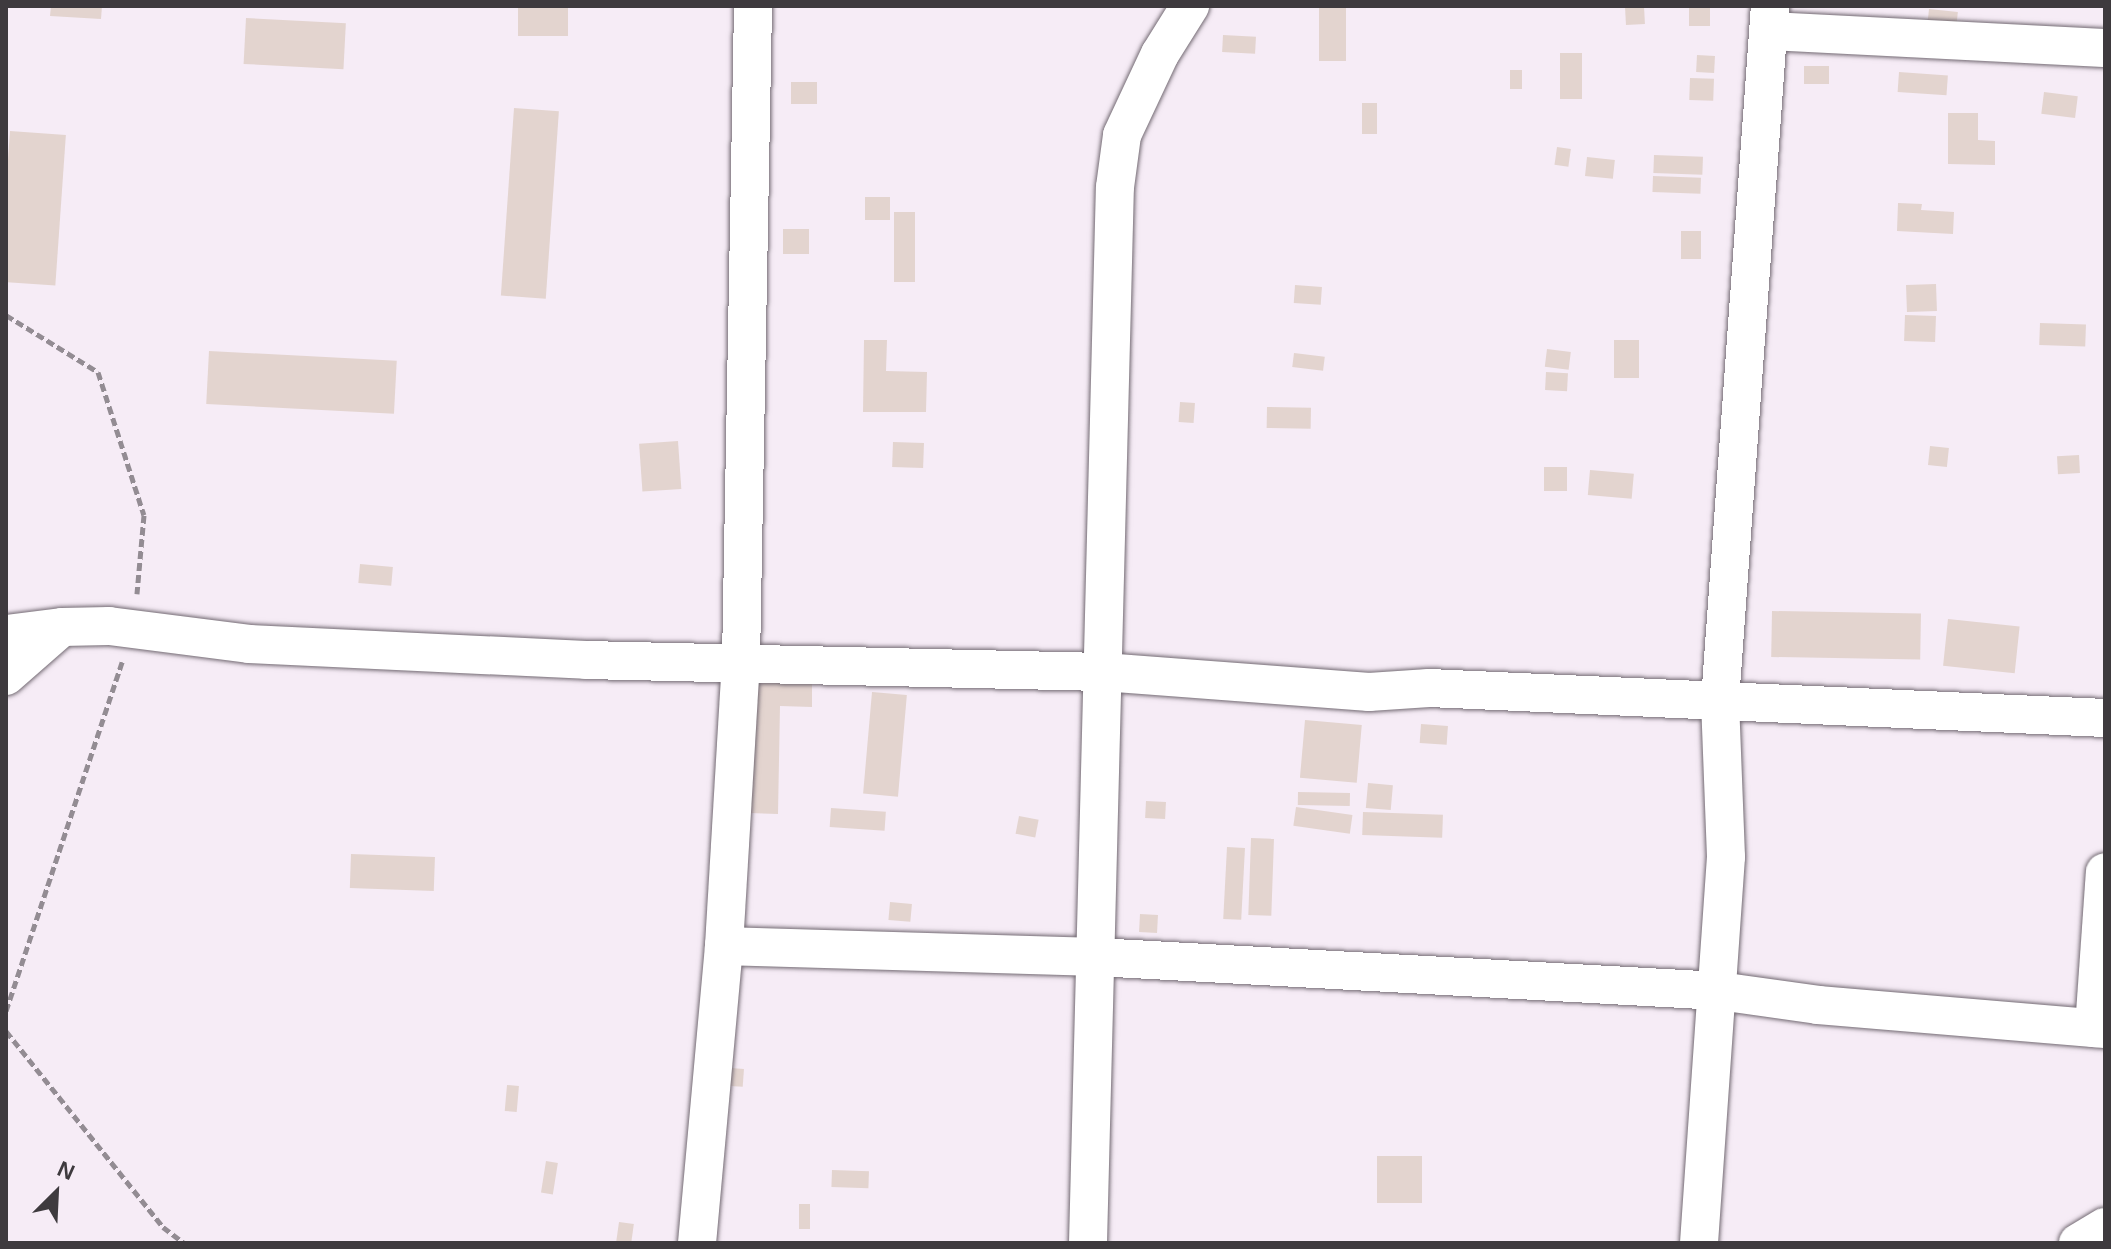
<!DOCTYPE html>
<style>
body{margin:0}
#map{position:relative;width:2111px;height:1249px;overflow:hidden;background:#f6ecf6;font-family:Arial,sans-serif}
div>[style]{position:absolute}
.building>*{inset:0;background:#e3d4cf;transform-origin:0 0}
.path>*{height:5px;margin-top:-2.5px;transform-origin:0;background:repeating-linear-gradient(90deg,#938c93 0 8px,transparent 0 12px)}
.roads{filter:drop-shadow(0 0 2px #736a73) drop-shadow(0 0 2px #736a73)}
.minor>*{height:38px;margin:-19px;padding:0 19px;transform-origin:19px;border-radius:19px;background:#fff}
span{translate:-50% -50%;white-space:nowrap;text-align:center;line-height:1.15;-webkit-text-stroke:6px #f6ecf6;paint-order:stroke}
.frame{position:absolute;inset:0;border:8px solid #3e3a3e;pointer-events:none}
.north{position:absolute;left:16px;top:1153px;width:80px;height:80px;-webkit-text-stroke:6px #f6ecf6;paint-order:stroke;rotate:24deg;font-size:22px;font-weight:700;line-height:32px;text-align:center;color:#3e3a3e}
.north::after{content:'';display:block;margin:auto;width:28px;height:36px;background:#3e3a3e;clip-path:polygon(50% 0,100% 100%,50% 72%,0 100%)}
</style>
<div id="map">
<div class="building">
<div style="clip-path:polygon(51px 6px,102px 6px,101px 19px,50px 16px)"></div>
<div style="left:518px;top:6px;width:50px;height:30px"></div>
<div style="left:1319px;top:6px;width:27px;height:55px"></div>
<div style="left:1644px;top:6px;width:18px;height:19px;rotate:87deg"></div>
<div style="left:1689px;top:6px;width:21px;height:20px"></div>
<div style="left:1929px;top:9px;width:29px;height:25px;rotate:6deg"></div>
<div style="left:246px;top:18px;width:100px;height:46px;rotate:3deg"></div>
<div style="left:1223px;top:35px;width:33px;height:17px;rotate:3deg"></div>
<div style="left:1560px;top:53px;width:22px;height:46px"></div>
<div style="left:1697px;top:55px;width:18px;height:17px;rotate:3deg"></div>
<div style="left:1804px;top:66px;width:25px;height:18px"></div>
<div style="left:1510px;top:70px;width:12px;height:19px"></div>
<div style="left:1899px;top:72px;width:49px;height:20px;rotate:4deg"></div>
<div style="left:1690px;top:78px;width:24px;height:22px;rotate:2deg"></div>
<div style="left:791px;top:82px;width:26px;height:22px"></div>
<div style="left:2044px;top:92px;width:34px;height:22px;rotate:7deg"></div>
<div style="left:1362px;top:103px;width:15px;height:31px"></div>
<div style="left:514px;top:108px;width:45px;height:188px;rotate:4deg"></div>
<div style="clip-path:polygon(1948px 113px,1978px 113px,1978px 140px,1995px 141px,1995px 165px,1948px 164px)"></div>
<div style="left:10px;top:131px;width:56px;height:151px;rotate:4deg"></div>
<div style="left:1557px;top:147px;width:14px;height:18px;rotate:8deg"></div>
<div style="left:1654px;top:155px;width:49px;height:18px;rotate:2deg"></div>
<div style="left:1587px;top:157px;width:28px;height:19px;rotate:6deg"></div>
<div style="left:1653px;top:176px;width:48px;height:16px;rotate:2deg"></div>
<div style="left:865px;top:197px;width:25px;height:23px"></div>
<div style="clip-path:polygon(1898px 203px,1922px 204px,1921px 210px,1954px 212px,1953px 234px,1897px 231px)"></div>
<div style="left:894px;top:212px;width:21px;height:70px"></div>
<div style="left:783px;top:229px;width:26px;height:25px"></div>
<div style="left:1701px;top:231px;width:28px;height:20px;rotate:90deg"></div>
<div style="left:1936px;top:284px;width:27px;height:30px;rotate:88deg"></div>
<div style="left:1295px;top:285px;width:27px;height:18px;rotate:4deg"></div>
<div style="left:1905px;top:315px;width:31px;height:26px;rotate:2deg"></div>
<div style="left:2040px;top:323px;width:46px;height:22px;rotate:2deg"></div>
<div style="clip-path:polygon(864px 340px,887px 340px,886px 371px,927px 372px,926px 412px,863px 412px)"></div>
<div style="left:1639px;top:340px;width:38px;height:25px;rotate:90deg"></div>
<div style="left:1547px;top:349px;width:24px;height:18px;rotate:7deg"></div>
<div style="left:209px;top:351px;width:188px;height:53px;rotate:3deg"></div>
<div style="left:1294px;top:353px;width:31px;height:14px;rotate:7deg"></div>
<div style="left:1546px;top:372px;width:22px;height:18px;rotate:3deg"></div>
<div style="left:1180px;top:402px;width:15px;height:20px;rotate:4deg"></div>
<div style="left:1267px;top:407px;width:44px;height:21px;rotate:1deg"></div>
<div style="left:678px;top:441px;width:48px;height:39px;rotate:86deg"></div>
<div style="left:893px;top:442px;width:31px;height:25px;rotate:2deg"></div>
<div style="left:1930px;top:446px;width:19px;height:19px;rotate:6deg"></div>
<div style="left:2079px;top:455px;width:18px;height:22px;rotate:87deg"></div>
<div style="left:1544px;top:467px;width:23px;height:24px"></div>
<div style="left:1590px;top:470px;width:44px;height:25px;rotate:5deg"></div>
<div style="left:360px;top:564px;width:33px;height:19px;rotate:5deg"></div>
<div style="left:1772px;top:611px;width:149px;height:46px;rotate:1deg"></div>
<div style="left:1948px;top:619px;width:72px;height:47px;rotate:6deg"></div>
<div style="clip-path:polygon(751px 678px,812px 679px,812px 707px,780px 706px,778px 814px,749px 813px)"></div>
<div style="left:872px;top:692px;width:35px;height:102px;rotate:5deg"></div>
<div style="left:1305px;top:720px;width:57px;height:58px;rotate:5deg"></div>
<div style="left:1421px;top:724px;width:27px;height:19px;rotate:4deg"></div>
<div style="left:1368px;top:783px;width:25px;height:25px;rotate:5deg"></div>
<div style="left:1298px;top:792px;width:52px;height:13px;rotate:1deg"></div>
<div style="left:1146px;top:801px;width:20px;height:17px;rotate:3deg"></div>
<div style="left:1296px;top:807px;width:57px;height:19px;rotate:8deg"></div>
<div style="left:831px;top:808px;width:55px;height:19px;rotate:4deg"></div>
<div style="left:1363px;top:812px;width:80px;height:23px;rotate:2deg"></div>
<div style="left:1019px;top:816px;width:20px;height:18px;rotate:11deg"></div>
<div style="left:1251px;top:838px;width:23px;height:77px;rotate:2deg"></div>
<div style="left:1227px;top:847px;width:18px;height:72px;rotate:3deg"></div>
<div style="left:351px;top:854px;width:84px;height:34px;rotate:2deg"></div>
<div style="left:890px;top:902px;width:22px;height:18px;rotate:5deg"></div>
<div style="left:1140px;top:914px;width:18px;height:18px;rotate:3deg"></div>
<div style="left:731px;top:1068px;width:13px;height:18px;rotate:4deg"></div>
<div style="left:507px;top:1085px;width:12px;height:26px;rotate:5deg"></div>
<div style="left:1377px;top:1156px;width:45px;height:47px"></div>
<div style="left:546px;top:1161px;width:12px;height:32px;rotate:9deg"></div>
<div style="left:832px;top:1170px;width:37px;height:17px;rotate:2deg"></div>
<div style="left:810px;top:1204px;width:25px;height:11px;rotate:90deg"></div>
<div style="left:619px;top:1222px;width:15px;height:21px;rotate:8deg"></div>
</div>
<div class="path">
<div style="left:6px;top:315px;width:108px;rotate:31.8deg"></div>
<div style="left:98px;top:372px;width:150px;rotate:72.2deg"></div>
<div style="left:144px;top:515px;width:79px;rotate:95.1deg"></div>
<div style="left:6px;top:1011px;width:368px;rotate:-71.6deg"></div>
<div style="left:6px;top:1031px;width:251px;rotate:51.3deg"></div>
<div style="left:163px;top:1227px;width:26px;rotate:37deg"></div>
</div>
<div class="roads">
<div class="minor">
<div style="left:1769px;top:31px;width:336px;rotate:2.9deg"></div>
<div style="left:6px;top:634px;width:56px;rotate:-7.1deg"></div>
<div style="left:62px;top:627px;width:47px;rotate:-1.2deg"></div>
<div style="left:109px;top:626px;width:141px;rotate:7.3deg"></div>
<div style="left:249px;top:644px;width:337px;rotate:2.7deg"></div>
<div style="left:586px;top:660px;width:517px;rotate:1.33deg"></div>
<div style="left:1103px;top:672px;width:267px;rotate:4.3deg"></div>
<div style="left:1369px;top:692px;width:60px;rotate:-3.8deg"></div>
<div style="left:1429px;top:688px;width:677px;rotate:2.54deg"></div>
<div style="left:6px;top:676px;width:74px;rotate:-41.2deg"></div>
<div style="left:724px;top:946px;width:372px;rotate:1.7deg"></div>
<div style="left:1096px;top:957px;width:624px;rotate:3.12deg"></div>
<div style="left:1719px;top:991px;width:100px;rotate:8deg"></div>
<div style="left:1818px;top:1005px;width:288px;rotate:4.8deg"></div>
<div style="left:2094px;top:1028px;width:156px;rotate:-86deg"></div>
<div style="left:697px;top:1243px;width:298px;rotate:-84.8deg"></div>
<div style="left:724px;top:946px;width:286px;rotate:-86.6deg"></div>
<div style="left:741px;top:661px;width:655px;rotate:-88.95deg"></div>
<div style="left:1088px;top:1243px;width:1056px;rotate:-88.54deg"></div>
<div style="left:1115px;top:187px;width:52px;rotate:-82.3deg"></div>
<div style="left:1122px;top:135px;width:89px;rotate:-64.9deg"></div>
<div style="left:1160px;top:54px;width:57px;rotate:-58deg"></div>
<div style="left:1699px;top:1243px;width:387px;rotate:-86deg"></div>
<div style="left:1726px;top:857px;width:156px;rotate:-92.2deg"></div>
<div style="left:1720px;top:701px;width:697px;rotate:-85.89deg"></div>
<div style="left:2078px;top:1243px;width:31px;rotate:-31deg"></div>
</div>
</div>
<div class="frame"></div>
<div class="north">N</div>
</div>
